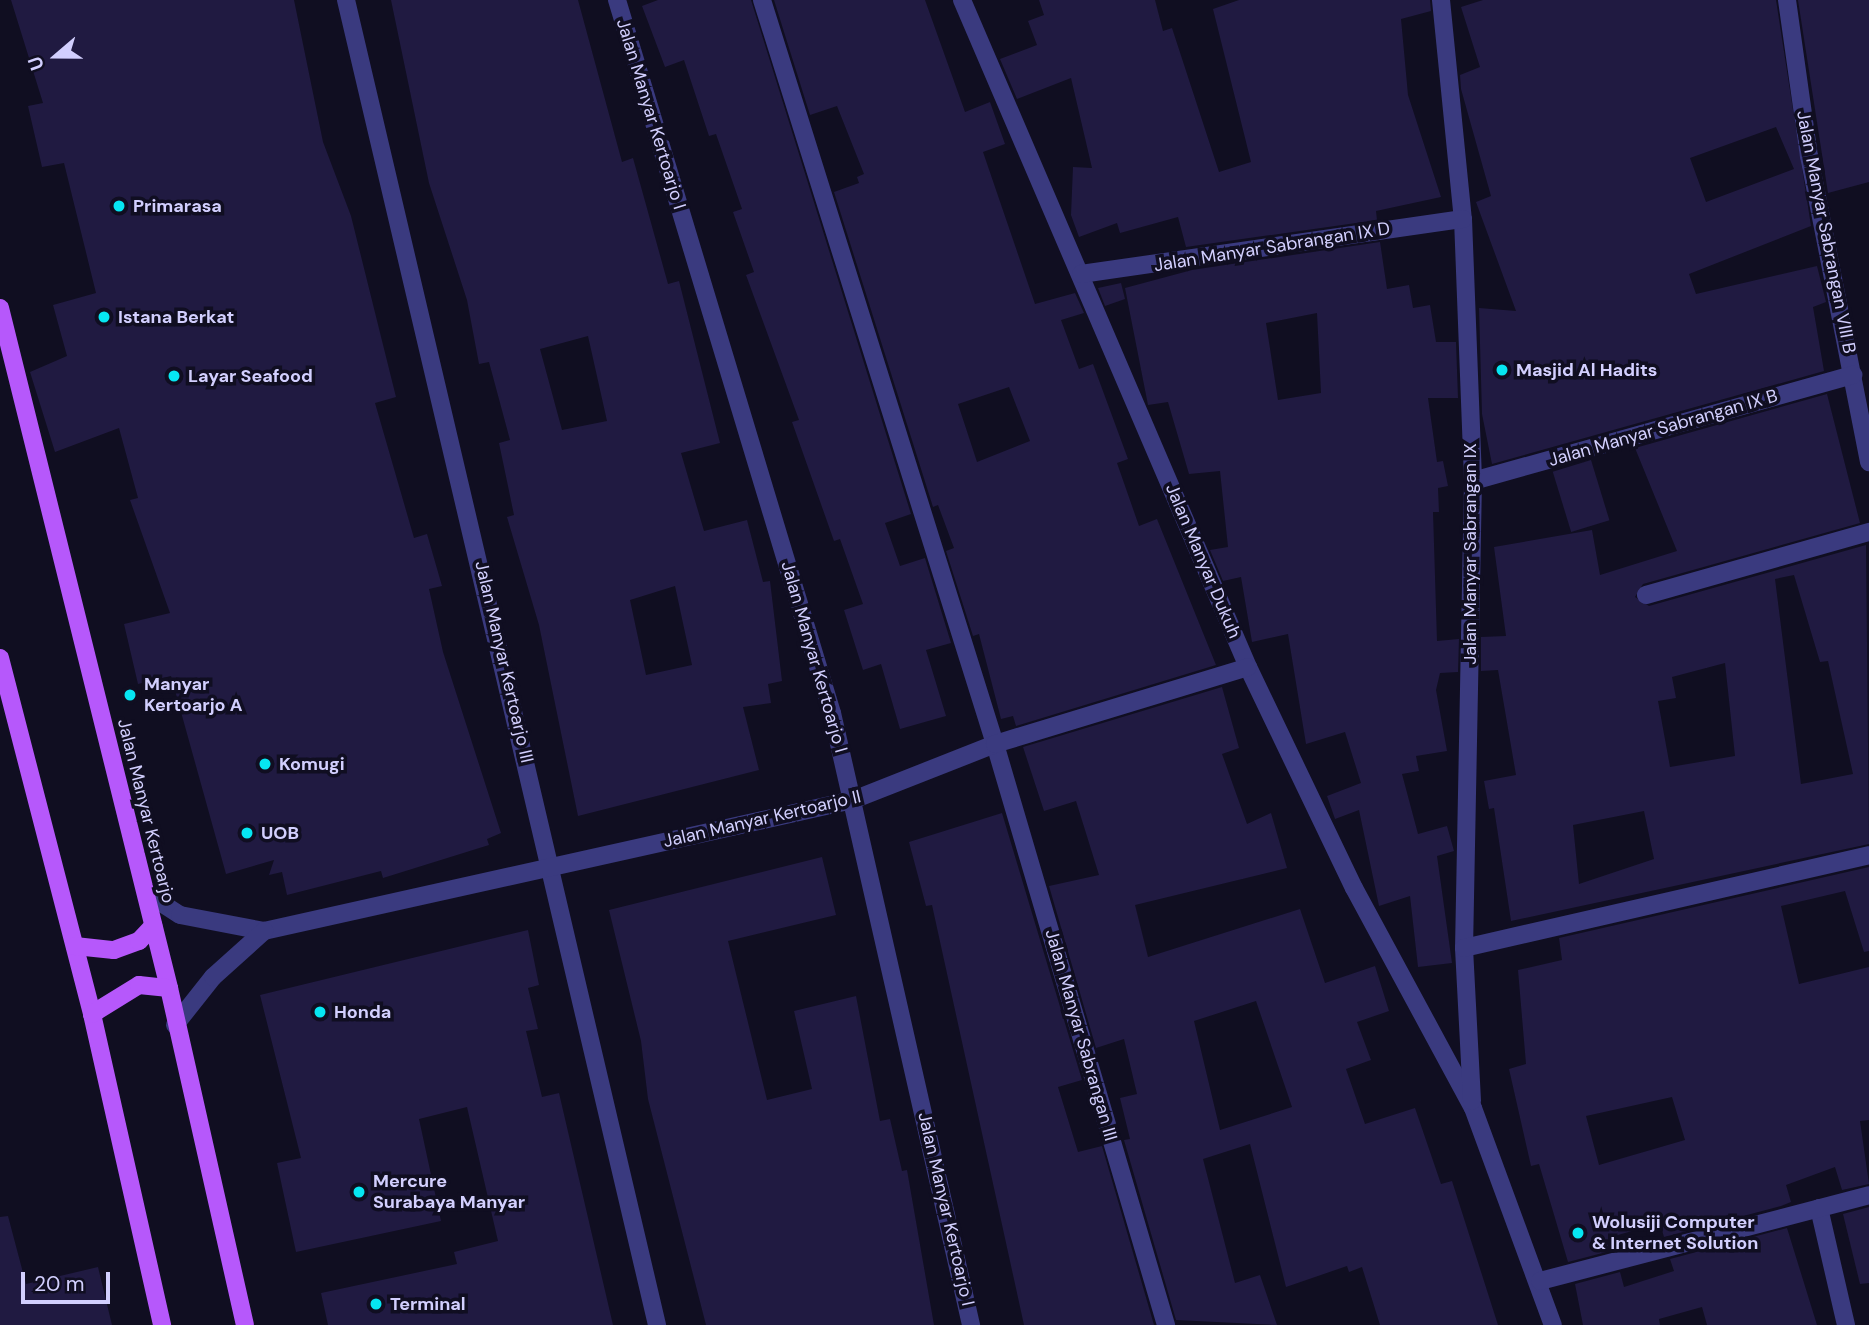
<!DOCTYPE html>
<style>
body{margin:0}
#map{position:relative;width:1869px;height:1325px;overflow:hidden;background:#100e21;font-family:"DM Sans",sans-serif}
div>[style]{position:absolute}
.building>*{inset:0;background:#201a41;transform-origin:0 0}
.minor>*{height:18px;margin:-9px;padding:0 9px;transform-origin:9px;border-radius:9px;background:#3a3a7f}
.major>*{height:18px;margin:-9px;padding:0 9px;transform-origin:9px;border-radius:9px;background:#b658fb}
.dots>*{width:19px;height:19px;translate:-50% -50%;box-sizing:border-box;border:4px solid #100e21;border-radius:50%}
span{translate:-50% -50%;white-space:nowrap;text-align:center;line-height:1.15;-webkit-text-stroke:7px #100e21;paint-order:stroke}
.street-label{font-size:18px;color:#d2cffe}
.poi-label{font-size:18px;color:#d2cffe;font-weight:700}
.left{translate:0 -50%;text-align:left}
.north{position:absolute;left:21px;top:21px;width:70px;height:70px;-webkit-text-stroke:5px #100e21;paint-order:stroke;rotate:250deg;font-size:19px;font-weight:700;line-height:28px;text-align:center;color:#d2cffe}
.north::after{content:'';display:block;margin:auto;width:24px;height:32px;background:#d2cffe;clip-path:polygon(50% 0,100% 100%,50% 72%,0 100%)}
.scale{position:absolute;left:21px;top:1272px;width:89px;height:32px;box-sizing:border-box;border:4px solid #d2cffe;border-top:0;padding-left:9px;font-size:21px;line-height:24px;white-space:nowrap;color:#d2cffe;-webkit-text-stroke:5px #100e21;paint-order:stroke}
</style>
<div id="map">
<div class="building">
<div style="clip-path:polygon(11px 0,294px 0,323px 142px,351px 216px,396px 397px,375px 403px,414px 538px,427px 534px,442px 586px,429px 589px,443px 652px,501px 833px,487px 839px,489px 845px,383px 878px,381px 871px,287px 895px,282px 872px,269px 875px,274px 860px,226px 874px,171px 676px,138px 684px,124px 624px,170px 613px,130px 500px,138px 498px,119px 428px,55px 452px,30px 372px,67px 356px,53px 305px,96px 293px,64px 163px,42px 167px,28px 106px,43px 103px)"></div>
<div style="clip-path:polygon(evenodd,391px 0,578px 0,622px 162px,633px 158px,668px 284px,679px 281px,720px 443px,681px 453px,704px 531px,747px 520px,763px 582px,770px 581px,782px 681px,768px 684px,771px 703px,743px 707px,759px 770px,578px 816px,539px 625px,507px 517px,514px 515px,499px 443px,510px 440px,489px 362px,479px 364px,467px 300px,429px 183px,391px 0,588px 336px,607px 421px,562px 430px,540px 349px,588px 336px,391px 0,675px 586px,692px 665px,646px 675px,630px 600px,675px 586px)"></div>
<div style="clip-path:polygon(658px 0,751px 0,911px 514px,885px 523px,900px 566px,925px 558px,951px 643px,926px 650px,946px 716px,900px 729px,881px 664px,863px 670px,844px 610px,863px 604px,840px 539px,834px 541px,792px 422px,799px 420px,746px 275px,754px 272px,733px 212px,742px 209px,716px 134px,709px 136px,684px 60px,665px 67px,642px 6px)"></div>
<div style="clip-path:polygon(evenodd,774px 0,925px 0,965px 112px,990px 102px,1005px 144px,983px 152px,1035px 304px,1075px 293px,1084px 313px,1061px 320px,1079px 369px,1093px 364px,1128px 459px,1117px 463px,1139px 526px,1157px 519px,1216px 665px,1016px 726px,1013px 716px,1001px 719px,979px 634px,973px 636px,946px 551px,954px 548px,938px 505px,933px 507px,834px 192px,859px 183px,857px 177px,864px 174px,837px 106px,810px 115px,774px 0,1009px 387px,1030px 441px,977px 462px,958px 404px,1009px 387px)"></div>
<div style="clip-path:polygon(1039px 0,1155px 0,1163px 31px,1172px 28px,1219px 172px,1251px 162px,1213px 9px,1239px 0,1430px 0,1431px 11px,1401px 19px,1408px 95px,1441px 197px,1376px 211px,1377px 220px,1186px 247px,1178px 217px,1120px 233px,1117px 223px,1079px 237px,1071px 215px,1073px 167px,1092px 168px,1071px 78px,1017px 99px,1000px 59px,1037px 45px,1028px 21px,1044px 15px)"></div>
<div style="clip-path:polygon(evenodd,1483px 0,1776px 0,1811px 226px,1689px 274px,1696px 294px,1817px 266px,1826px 302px,1813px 307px,1824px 371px,1492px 464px,1482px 414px,1479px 308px,1516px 311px,1476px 202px,1491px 196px,1461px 89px,1460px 75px,1480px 67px,1461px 7px,1483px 0,1776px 127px,1794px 169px,1706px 202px,1690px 158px,1776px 127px)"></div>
<div style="clip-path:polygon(1798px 0,1869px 0,1869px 182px,1828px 193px)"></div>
<div style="clip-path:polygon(evenodd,1380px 242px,1387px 289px,1409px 285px,1413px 308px,1430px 305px,1436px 342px,1456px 342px,1458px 398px,1428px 398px,1437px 462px,1443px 461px,1448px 486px,1438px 488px,1439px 512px,1433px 512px,1437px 641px,1459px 639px,1458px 672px,1440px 673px,1436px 690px,1447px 751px,1416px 756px,1419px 771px,1402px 774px,1418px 834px,1447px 826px,1454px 851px,1437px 856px,1452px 963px,1418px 967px,1410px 896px,1379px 906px,1359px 810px,1335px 819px,1327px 796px,1361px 783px,1345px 732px,1306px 744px,1288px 634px,1252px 642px,1241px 577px,1223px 581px,1210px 550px,1228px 547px,1220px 471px,1189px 474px,1168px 402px,1148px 405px,1125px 288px,1192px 270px,1380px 242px,1317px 313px,1321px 393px,1278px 400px,1266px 323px,1317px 313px)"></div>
<div style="clip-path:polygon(1121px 283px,1125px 299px,1105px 306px,1098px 288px)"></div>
<div style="clip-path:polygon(evenodd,1827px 394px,1860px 523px,1643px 584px,1635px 597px,1649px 606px,1866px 545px,1869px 844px,1511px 921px,1494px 808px,1489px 809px,1484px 781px,1516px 775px,1498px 670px,1481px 671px,1481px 637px,1506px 636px,1494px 547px,1592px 530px,1600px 575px,1677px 551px,1635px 448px,1827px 394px,1794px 575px,1820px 662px,1828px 661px,1853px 774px,1801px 784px,1775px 579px,1794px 575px,1827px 394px,1725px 663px,1735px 756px,1670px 767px,1658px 701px,1676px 698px,1672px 677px,1725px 663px,1827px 394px,1644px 811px,1654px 859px,1579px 884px,1573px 825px,1644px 811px)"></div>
<div style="left:1591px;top:460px;width:63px;height:40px;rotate:73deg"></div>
<div style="clip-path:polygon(evenodd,1222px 687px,1239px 748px,1222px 754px,1247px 824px,1271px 813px,1287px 868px,1135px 905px,1148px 957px,1300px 909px,1325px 983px,1375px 966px,1389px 1011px,1357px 1022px,1371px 1060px,1346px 1069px,1365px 1124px,1415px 1108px,1441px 1184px,1452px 1181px,1498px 1325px,1380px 1325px,1362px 1267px,1349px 1272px,1347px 1266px,1286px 1287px,1250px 1144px,1203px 1159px,1235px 1283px,1260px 1275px,1277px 1325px,1176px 1320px,1124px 1140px,1130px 1139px,1120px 1098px,1137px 1094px,1124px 1039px,1096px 1048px,1049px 886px,1099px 875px,1076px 801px,1044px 811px,1023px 747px,1222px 687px,1256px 1001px,1292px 1107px,1220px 1130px,1194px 1021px,1256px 1001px)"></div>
<div style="clip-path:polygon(1002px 813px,1082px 1080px,1058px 1087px,1078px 1152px,1102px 1146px,1154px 1325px,1024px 1325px,932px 905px,926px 906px,909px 842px)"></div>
<div style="clip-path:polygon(822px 857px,836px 915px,728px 941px,767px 1100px,812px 1089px,794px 1011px,856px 996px,880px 1121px,890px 1119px,902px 1171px,907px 1170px,934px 1325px,706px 1325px,648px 1099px,641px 1041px,609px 910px)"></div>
<div style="clip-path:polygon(evenodd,1869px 867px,1869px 951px,1864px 952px,1845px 891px,1781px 906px,1799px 984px,1869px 967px,1869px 1120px,1860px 1121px,1869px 1184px,1842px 1190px,1835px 1167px,1786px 1185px,1791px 1202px,1781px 1206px,1664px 1237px,1660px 1223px,1611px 1237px,1614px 1250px,1568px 1262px,1539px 1164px,1531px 1166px,1509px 1069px,1526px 1064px,1518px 970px,1562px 960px,1559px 938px,1869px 867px,1672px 1097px,1685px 1140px,1599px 1165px,1586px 1116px,1672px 1097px)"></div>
<div style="clip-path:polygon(528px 930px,539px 985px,528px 988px,538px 1029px,526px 1031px,542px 1097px,559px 1093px,613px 1325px,328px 1325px,321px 1293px,457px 1264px,454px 1252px,498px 1241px,467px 1107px,419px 1119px,441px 1221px,296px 1252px,277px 1163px,301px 1158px,260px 995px)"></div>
<div style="clip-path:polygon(1869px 1207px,1869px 1283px,1860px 1284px,1843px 1214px)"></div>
<div style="clip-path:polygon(8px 1216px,26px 1284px,98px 1267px,112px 1325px,0 1325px,0 1217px)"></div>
<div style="clip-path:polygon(1787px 1228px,1817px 1325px,1707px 1325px,1702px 1307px,1659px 1319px,1660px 1325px,1583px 1325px,1575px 1284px,1620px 1272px,1624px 1287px,1674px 1271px,1670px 1259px)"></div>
</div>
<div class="minor">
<div style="left:346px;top:0;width:1361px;rotate:76.79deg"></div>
<div style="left:617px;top:0;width:745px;rotate:73.22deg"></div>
<div style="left:832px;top:713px;width:628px;rotate:77.2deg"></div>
<div style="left:762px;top:0;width:780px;rotate:72.61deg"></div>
<div style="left:995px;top:744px;width:606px;rotate:73.6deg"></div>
<div style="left:962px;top:0;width:726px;rotate:66.79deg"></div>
<div style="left:1248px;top:667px;width:245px;rotate:64.4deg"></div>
<div style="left:1354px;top:888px;width:250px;rotate:61.6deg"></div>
<div style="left:1473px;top:1108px;width:231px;rotate:69.8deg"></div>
<div style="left:1441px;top:0;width:220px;rotate:84.3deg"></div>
<div style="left:1463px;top:219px;width:262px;rotate:87.8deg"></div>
<div style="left:1473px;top:481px;width:467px;rotate:91.1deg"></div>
<div style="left:1464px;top:948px;width:153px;rotate:87deg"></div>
<div style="left:1787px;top:0;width:158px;rotate:82deg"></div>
<div style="left:1809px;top:156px;width:312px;rotate:78.9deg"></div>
<div style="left:1081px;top:274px;width:386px;rotate:-8.2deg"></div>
<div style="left:1473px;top:481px;width:395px;rotate:-15.6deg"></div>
<div style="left:1646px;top:595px;width:232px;rotate:-15.8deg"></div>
<div style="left:146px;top:893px;width:40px;rotate:32.9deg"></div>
<div style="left:180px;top:915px;width:86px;rotate:10.8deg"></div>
<div style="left:264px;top:931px;width:603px;rotate:-12.54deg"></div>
<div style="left:853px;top:800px;width:153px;rotate:-21.5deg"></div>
<div style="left:995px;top:744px;width:264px;rotate:-16.9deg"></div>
<div style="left:1464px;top:948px;width:416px;rotate:-12.9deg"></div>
<div style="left:175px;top:1025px;width:61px;rotate:-51.6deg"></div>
<div style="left:213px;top:977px;width:69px;rotate:-42deg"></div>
<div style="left:1819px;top:1208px;width:120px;rotate:77deg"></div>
<div style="left:1540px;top:1281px;width:340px;rotate:-14.6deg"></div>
</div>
<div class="major">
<div style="left:0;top:308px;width:701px;rotate:76.04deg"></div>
<div style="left:169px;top:988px;width:345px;rotate:77.3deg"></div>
<div style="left:0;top:658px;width:368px;rotate:75.5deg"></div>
<div style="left:92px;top:1014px;width:319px;rotate:77.3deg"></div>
<div style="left:75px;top:946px;width:39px;rotate:6deg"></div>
<div style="left:114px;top:950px;width:27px;rotate:-20deg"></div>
<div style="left:139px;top:941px;width:21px;rotate:-47deg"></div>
<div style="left:92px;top:1014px;width:55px;rotate:-31.7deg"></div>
<div style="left:139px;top:985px;width:30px;rotate:6deg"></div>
</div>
<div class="dots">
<div style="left:119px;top:206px;background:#06e6f2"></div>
<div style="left:104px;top:317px;background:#06e6f2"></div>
<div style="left:1502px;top:370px;background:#06e6f2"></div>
<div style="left:174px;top:376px;background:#06e6f2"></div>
<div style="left:130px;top:695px;background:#06e6f2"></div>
<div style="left:265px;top:764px;background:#06e6f2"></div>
<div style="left:247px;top:833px;background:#06e6f2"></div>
<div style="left:320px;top:1012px;background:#06e6f2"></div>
<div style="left:359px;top:1192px;background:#06e6f2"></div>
<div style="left:1578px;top:1233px;background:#06e6f2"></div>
<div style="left:376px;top:1304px;background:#06e6f2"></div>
</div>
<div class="street-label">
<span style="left:651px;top:114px;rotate:73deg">Jalan Manyar Kertoarjo I</span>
<span style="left:1826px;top:232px;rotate:79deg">Jalan Manyar Sabrangan VIII B</span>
<span style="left:1272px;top:247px;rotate:-9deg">Jalan Manyar Sabrangan IX D</span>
<span style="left:1663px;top:428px;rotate:-16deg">Jalan Manyar Sabrangan IX B</span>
<span style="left:1470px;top:554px;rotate:-90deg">Jalan Manyar Sabrangan IX</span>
<span style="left:1203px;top:561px;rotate:67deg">Jalan Manyar Dukuh</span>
<span style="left:814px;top:657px;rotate:74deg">Jalan Manyar Kertoarjo I</span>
<span style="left:504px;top:662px;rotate:77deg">Jalan Manyar Kertoarjo III</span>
<span style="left:146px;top:811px;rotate:76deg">Jalan Manyar Kertoarjo</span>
<span style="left:762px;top:819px;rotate:-13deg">Jalan Manyar Kertoarjo II</span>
<span style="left:1081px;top:1035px;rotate:74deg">Jalan Manyar Sabrangan III</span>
<span style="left:946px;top:1209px;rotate:77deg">Jalan Manyar Kertoarjo I</span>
</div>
<div class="poi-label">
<span class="left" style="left:133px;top:206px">Primarasa</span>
<span class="left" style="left:118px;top:317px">Istana Berkat</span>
<span class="left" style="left:1516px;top:370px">Masjid Al Hadits</span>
<span class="left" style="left:188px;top:376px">Layar Seafood</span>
<span class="left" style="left:144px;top:695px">Manyar<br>Kertoarjo A</span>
<span class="left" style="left:279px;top:764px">Komugi</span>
<span class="left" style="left:261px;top:833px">UOB</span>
<span class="left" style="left:334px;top:1012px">Honda</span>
<span class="left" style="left:373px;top:1192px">Mercure<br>Surabaya Manyar</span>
<span class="left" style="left:1592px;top:1233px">Wolusiji Computer<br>&amp; Internet Solution</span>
<span class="left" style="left:390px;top:1304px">Terminal</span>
</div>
<div class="north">U</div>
<div class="scale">20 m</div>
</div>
